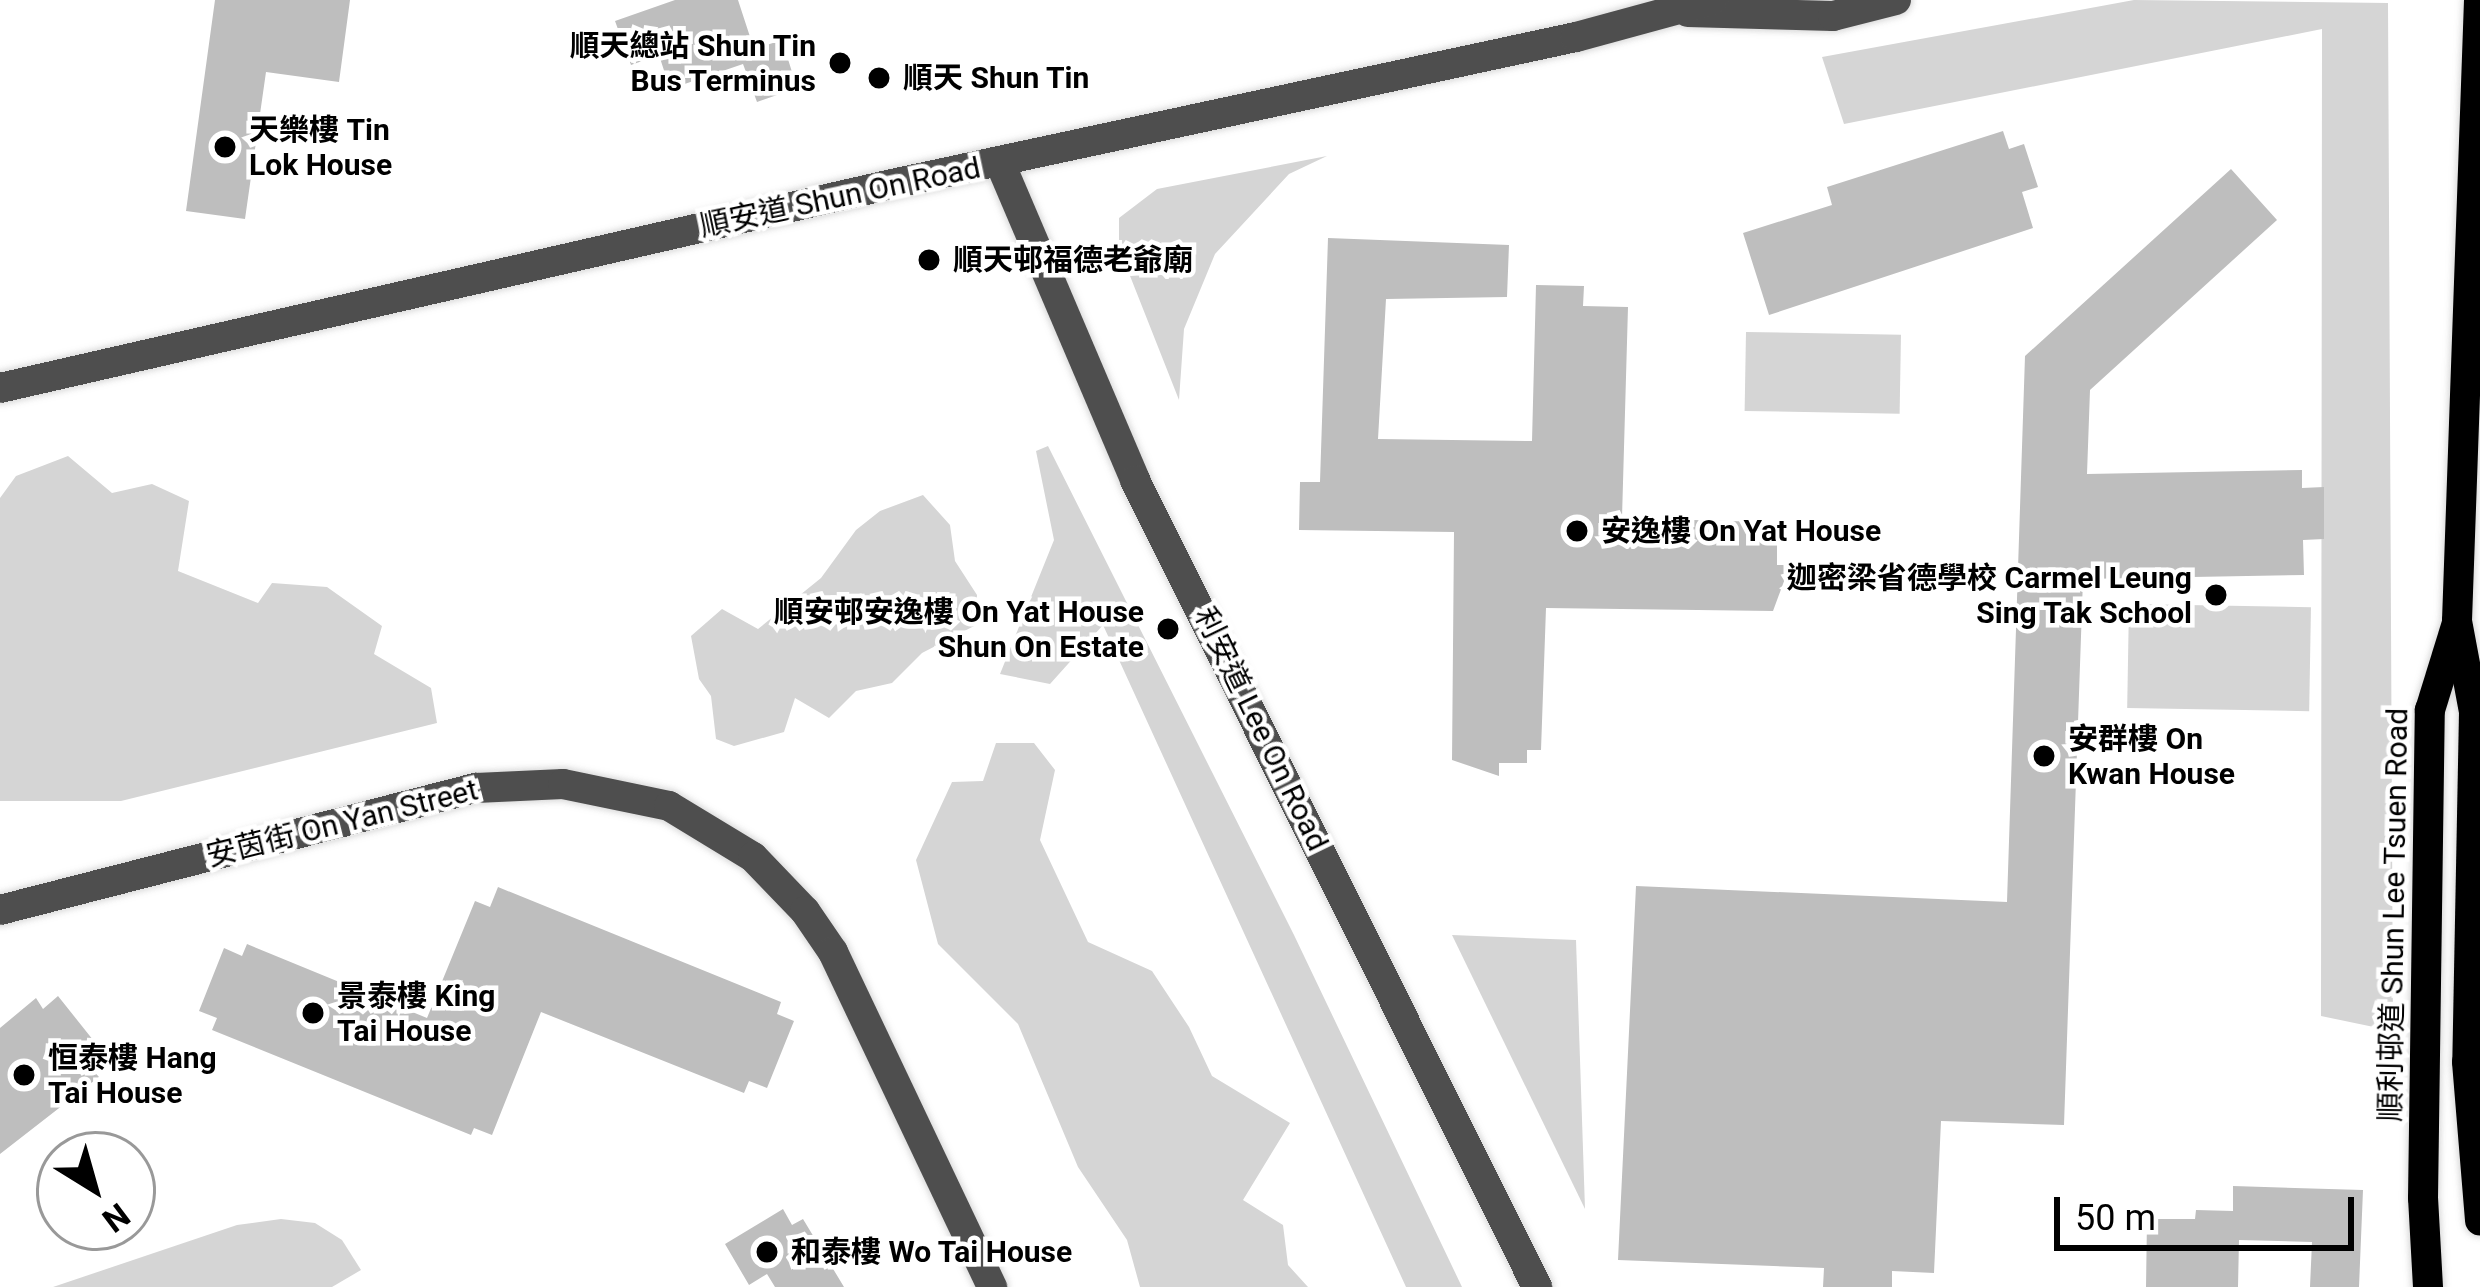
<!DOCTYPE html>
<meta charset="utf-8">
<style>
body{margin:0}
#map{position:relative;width:2480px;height:1287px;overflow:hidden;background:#fff;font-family:Roboto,"Noto Sans TC",sans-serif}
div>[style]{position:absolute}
.green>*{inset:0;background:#d5d5d5;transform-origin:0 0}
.building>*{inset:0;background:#bebebe}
.roads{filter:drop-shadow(0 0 3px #dbdbdb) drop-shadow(0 0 3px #dbdbdb)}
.minor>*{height:30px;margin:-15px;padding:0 15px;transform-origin:15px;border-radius:15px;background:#4e4e4e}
.major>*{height:30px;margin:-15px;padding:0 15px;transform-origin:15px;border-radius:15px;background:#000}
.dots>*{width:33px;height:33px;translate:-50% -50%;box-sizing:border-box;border:6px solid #fff;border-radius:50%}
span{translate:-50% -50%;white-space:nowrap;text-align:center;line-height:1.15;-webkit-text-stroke:9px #fff;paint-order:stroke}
.poi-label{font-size:30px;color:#000;font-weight:700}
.right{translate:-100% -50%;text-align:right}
.left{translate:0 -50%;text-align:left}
.street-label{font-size:30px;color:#000}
.north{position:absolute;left:36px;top:1131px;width:120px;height:120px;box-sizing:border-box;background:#fff;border:3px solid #999;border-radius:50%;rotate:143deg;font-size:33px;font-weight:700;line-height:48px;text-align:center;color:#000}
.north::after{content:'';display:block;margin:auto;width:42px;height:54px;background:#000;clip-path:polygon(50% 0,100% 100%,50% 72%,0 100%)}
.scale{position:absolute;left:2054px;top:1197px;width:300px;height:54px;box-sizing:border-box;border:6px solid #000;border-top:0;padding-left:15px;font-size:36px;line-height:42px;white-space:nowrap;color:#000;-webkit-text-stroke:9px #fff;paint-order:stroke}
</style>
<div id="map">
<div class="green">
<div style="clip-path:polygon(2134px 0,2388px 3px,2393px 1031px,2321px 1016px,2322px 29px,1844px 124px,1822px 57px)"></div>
<div style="clip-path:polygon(1327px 156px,1289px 174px,1215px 254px,1184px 329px,1179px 400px,1119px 248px,1119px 218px,1157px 189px)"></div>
<div style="left:1746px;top:332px;width:155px;height:79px;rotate:1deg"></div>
<div style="clip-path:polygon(1048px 446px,1294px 935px,1462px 1287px,1406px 1287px,1103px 625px,1050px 684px,1000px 674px,1054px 540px,1036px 451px)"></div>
<div style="clip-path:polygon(68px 456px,112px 493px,152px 484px,189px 501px,178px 571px,258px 603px,272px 583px,327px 587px,382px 626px,374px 654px,431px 688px,437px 723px,121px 801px,0 801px,0 498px,16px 476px)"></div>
<div style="clip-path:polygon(923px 495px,950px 525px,955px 561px,977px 595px,976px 625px,922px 653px,892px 683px,856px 691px,829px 718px,795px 698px,784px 732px,734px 746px,716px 739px,711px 696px,699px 679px,691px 636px,722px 609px,758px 629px,821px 578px,856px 530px,880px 511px)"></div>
<div style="left:2129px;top:604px;width:182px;height:104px;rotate:1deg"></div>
<div style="clip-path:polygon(996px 743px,1034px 743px,1055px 770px,1040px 840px,1088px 942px,1152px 971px,1189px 1027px,1212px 1076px,1290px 1123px,1243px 1200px,1283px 1225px,1288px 1265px,1308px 1287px,1140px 1287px,1127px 1240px,1078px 1167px,1018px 1024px,938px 944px,916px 860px,952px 782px,983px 781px)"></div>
<div style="clip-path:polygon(1452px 935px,1576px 940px,1585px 1209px)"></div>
<div style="clip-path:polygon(281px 1219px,315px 1223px,342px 1240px,361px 1270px,332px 1287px,53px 1287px,237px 1225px)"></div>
</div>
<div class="building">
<div style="clip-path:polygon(215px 0,350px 0,339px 82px,266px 72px,245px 219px,186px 211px)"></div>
<div style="clip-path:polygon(675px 0,738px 0,754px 49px,782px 40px,797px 88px,757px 102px,743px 64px,670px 89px,659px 55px,631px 65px,615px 21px)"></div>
<div style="clip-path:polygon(2003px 131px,2009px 149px,2024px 144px,2038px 187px,2022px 192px,2033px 228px,1769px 315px,1743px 233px,1832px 205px,1827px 187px)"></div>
<div style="clip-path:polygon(2231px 169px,2277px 220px,2090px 390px,2087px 474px,2302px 470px,2302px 488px,2324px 487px,2324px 539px,2303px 540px,2304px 575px,2083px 579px,2064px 1125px,1941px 1121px,1934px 1273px,1892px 1271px,1892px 1287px,1823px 1287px,1824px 1268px,1618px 1260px,1636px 886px,2007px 902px,2025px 356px)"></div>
<div style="clip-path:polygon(1328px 238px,1509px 245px,1507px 297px,1386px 299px,1378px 439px,1532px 441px,1536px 285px,1584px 286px,1583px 306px,1628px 307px,1622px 518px,1765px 522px,1764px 536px,1777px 536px,1777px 565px,1790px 565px,1773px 611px,1546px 608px,1541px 750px,1527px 750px,1527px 763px,1499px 763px,1499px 776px,1452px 760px,1454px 532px,1299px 530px,1300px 482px,1320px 482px)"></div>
<div style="clip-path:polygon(498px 887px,781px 1002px,777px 1014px,794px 1021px,767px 1088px,749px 1081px,744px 1093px,541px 1012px,492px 1135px,474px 1128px,471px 1135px,212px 1030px,217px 1018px,199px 1011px,224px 948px,242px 956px,247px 944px,427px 1018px,475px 901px,490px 907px)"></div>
<div style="clip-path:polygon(58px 996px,105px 1055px,90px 1067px,99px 1077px,0 1154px,0 1028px,36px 998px,43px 1009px)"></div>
<div style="clip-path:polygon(2233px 1186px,2363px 1190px,2359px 1287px,2310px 1287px,2312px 1242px,2239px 1240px,2238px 1287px,2146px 1287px,2147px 1219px,2195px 1219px,2196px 1210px,2233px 1211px)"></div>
<div style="clip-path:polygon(783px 1209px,792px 1225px,803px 1219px,844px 1287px,775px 1287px,767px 1274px,749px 1285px,725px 1244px)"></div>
</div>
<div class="roads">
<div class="minor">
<div style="left:1688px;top:12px;width:145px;rotate:1.6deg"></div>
<div style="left:1833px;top:16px;width:65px;rotate:-14.3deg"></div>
<div style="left:1000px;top:163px;width:345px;rotate:66.9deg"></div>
<div style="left:1135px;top:480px;width:902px;rotate:63.52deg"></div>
<div style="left:0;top:388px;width:915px;rotate:-12.88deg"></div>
<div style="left:892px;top:184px;width:700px;rotate:-12.13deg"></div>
<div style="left:1576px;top:37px;width:141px;rotate:-15.2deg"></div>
<div style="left:0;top:910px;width:491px;rotate:-14.4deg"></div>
<div style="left:476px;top:788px;width:87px;rotate:-2.6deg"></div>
<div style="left:563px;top:784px;width:108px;rotate:11.7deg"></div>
<div style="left:669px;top:806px;width:98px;rotate:31.3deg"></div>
<div style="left:753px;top:857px;width:75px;rotate:46.1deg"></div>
<div style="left:805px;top:911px;width:50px;rotate:55.7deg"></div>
<div style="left:833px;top:952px;width:371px;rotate:64.6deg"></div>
</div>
<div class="major">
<div style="left:2479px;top:0;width:621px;rotate:92.03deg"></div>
<div style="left:2457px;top:621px;width:93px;rotate:79.4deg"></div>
<div style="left:2474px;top:712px;width:350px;rotate:91.1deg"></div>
<div style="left:2467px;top:1062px;width:159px;rotate:85.3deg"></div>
<div style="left:2428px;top:1287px;width:89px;rotate:-93.2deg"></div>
<div style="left:2423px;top:1198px;width:488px;rotate:-89.2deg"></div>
<div style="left:2430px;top:710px;width:88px;rotate:-72.8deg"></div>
</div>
</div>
<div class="dots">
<div style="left:840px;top:63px;background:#000"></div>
<div style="left:879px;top:78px;background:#000"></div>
<div style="left:225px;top:147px;background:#000"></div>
<div style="left:929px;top:260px;background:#000"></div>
<div style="left:1577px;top:531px;background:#000"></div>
<div style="left:2216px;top:595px;background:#000"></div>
<div style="left:1168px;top:629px;background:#000"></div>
<div style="left:2044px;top:756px;background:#000"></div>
<div style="left:313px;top:1013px;background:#000"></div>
<div style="left:24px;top:1075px;background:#000"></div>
<div style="left:767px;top:1252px;background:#000"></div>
</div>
<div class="poi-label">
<span class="right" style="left:816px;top:63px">順天總站 Shun Tin<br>Bus Terminus</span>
<span class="left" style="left:903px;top:78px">順天 Shun Tin</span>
<span class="left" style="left:249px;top:147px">天樂樓 Tin<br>Lok House</span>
<span class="left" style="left:953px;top:260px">順天邨福德老爺廟</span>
<span class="left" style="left:1601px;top:531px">安逸樓 On Yat House</span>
<span class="right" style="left:2192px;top:595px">迦密梁省德學校 Carmel Leung<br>Sing Tak School</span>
<span class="right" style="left:1144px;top:629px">順安邨安逸樓 On Yat House<br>Shun On Estate</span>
<span class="left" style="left:2068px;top:756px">安群樓 On<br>Kwan House</span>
<span class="left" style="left:337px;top:1013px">景泰樓 King<br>Tai House</span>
<span class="left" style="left:48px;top:1075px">恒泰樓 Hang<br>Tai House</span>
<span class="left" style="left:791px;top:1252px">和泰樓 Wo Tai House</span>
</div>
<div class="street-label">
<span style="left:840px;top:197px;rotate:-12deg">順安道 Shun On Road</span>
<span style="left:1261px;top:729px;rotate:64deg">利安道 Lee On Road</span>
<span style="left:342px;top:823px;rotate:-14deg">安茵街 On Yan Street</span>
<span style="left:2394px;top:915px;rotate:-89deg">順利邨道 Shun Lee Tsuen Road</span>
</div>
<div class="north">N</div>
<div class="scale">50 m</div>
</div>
